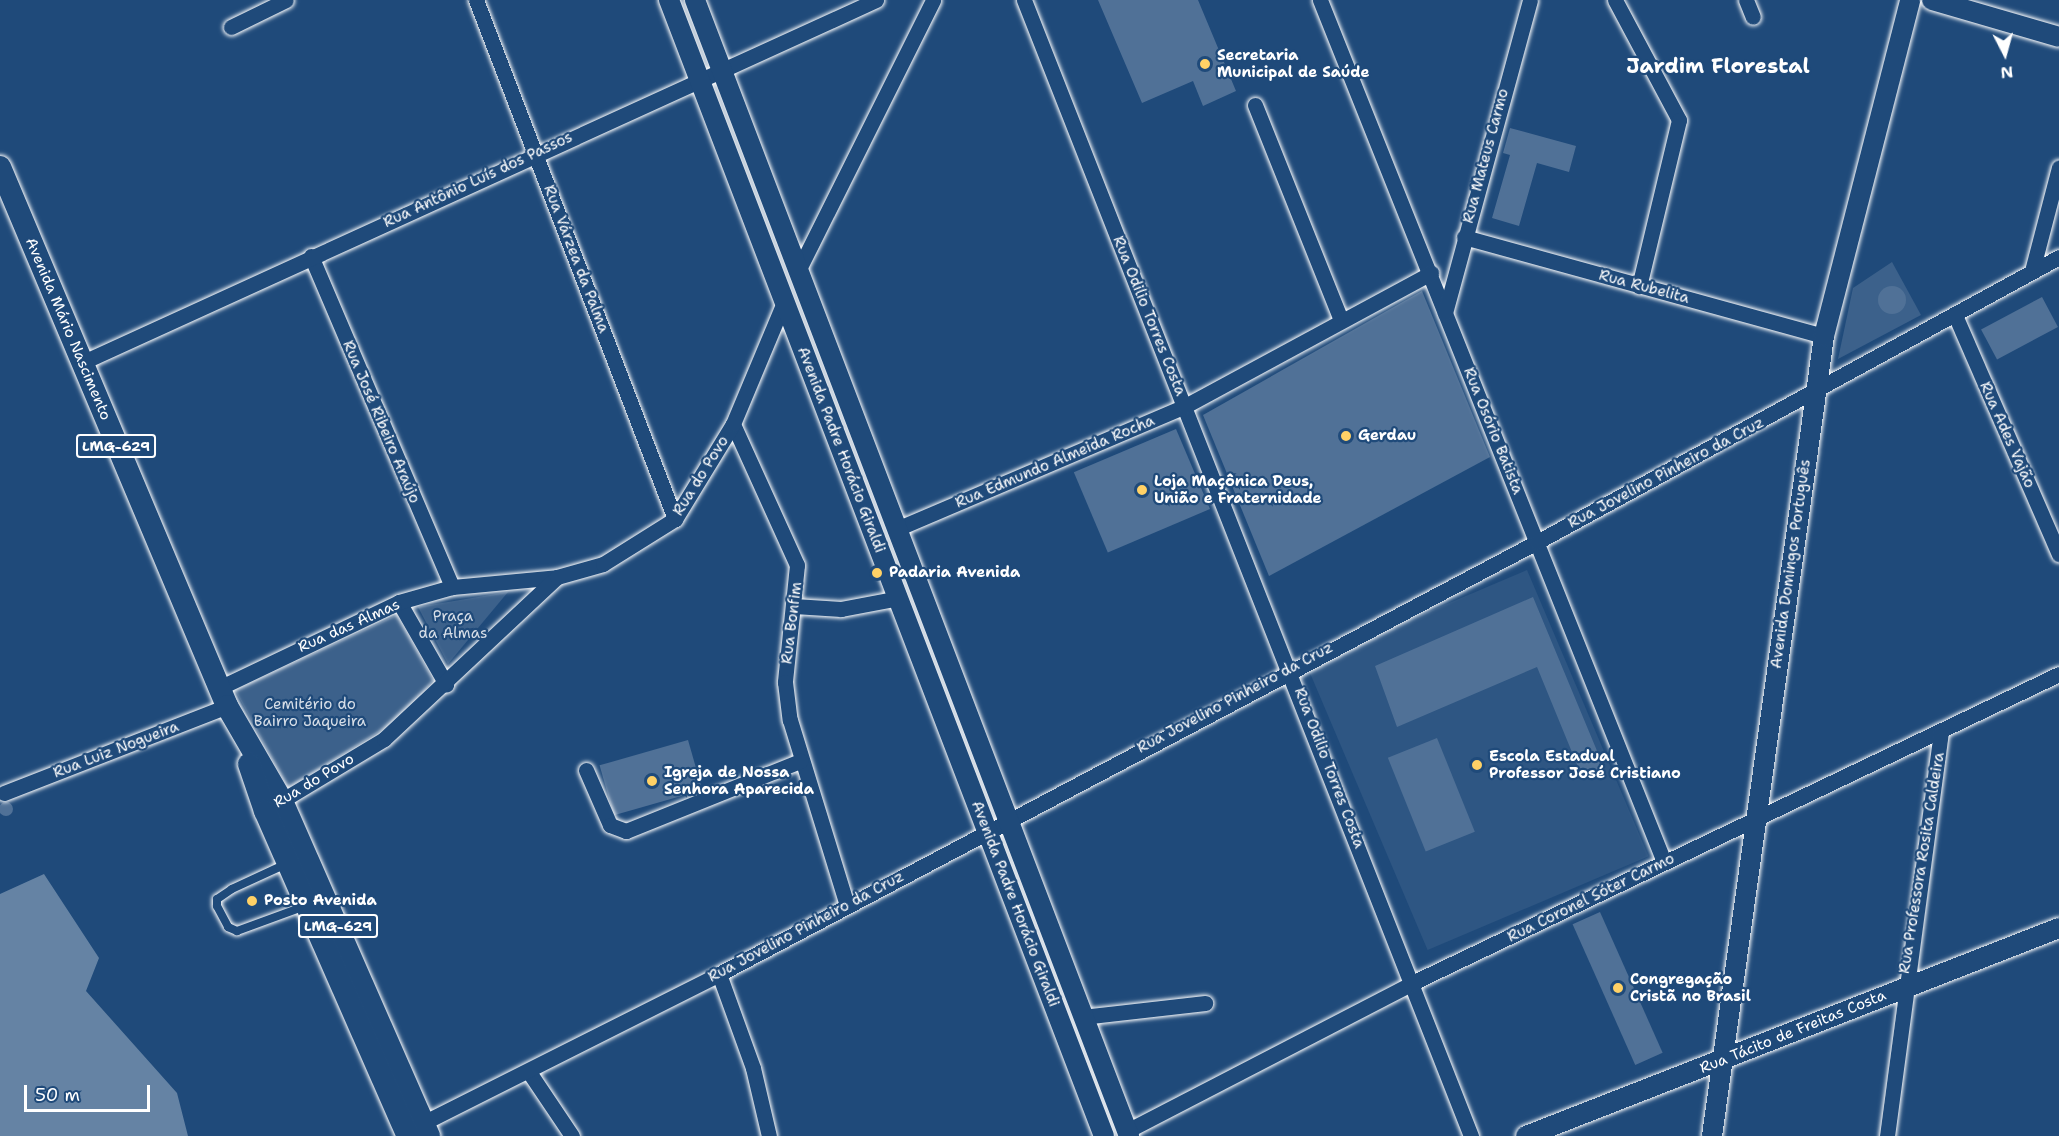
<!DOCTYPE html>
<meta charset="utf-8">
<style>
body{margin:0}
#map{position:relative;width:2059px;height:1136px;overflow:hidden;background:#1f4a7a;font-family:"Shantell Sans",sans-serif}
div>[style]{position:absolute}
.built>*{inset:0;background:#2e5683;transform-origin:0 0}
.green>*{inset:0;background:#3c618b}
.water>*{inset:0;background:#6583a4}
.building>*{inset:0;background:#507197;transform-origin:0 0}
.round{border-radius:50%}
.roads{filter:drop-shadow(0 0 2px #fff) drop-shadow(0 0 2px #fff)}
.lane>*{height:8px;margin:-4px;padding:0 4px;transform-origin:4px;border-radius:4px;background:#1f4a7a}
.street>*{height:15px;margin:-7.5px;padding:0 7.5px;transform-origin:7.5px;border-radius:7.5px;background:#1f4a7a}
.secondary>*{height:20px;margin:-10px;padding:0 10px;transform-origin:10px;border-radius:10px;background:#1f4a7a}
.primary>*{height:22px;margin:-11px;padding:0 11px;transform-origin:11px;border-radius:11px;background:#1f4a7a}
.dots>*{width:16px;height:16px;translate:-50% -50%;box-sizing:border-box;border:3px solid #1f4a7a;border-radius:50%}
span{translate:-50% -50%;white-space:nowrap;text-align:center;line-height:1.15;-webkit-text-stroke:4.5px #1f4a7a;paint-order:stroke}
.shield-label span{padding:2px 4px;background:#1f4a7a;border:2px solid;border-radius:4px;-webkit-text-stroke-width:0}
.shield-label{font-size:14px;color:#fff;font-weight:700}
.poi-label{font-size:15px;color:#fff;font-weight:700}
.left{translate:0 -50%;text-align:left}
.street-label{font-size:15px;color:#fff}
.park-label{font-size:15px;color:#d8dfe8}
.district-label{font-size:21px;color:#fff;font-weight:700}
.north{position:absolute;left:1975px;top:24px;width:60px;height:60px;-webkit-text-stroke:4px #1f4a7a;paint-order:stroke;rotate:174deg;font-size:16px;font-weight:700;line-height:24px;text-align:center;color:#fff}
.north::after{content:'';display:block;margin:auto;width:21px;height:27px;background:#fff;clip-path:polygon(50% 0,100% 100%,50% 72%,0 100%)}
.scale{position:absolute;left:24px;top:1085px;width:126px;height:27px;box-sizing:border-box;border:3px solid #fff;border-top:0;padding-left:8px;font-size:18px;line-height:21px;white-space:nowrap;color:#fff;-webkit-text-stroke:4px #1f4a7a;paint-order:stroke}
</style>
<div id="map">
<div class="built">
<div style="left:1527px;top:570px;width:311px;height:240px;rotate:67deg"></div>
</div>
<div class="green">
<div style="clip-path:polygon(1892px 262px,1921px 315px,1838px 359px,1853px 288px)"></div>
<div style="clip-path:polygon(508px 592px,448px 664px,418px 607px)"></div>
<div style="clip-path:polygon(397px 615px,433px 680px,406px 715px,288px 788px,235px 690px)"></div>
</div>
<div class="water">
<div style="clip-path:polygon(44px 874px,99px 958px,86px 991px,177px 1093px,188px 1136px,0 1136px,0 894px)"></div>
</div>
<div class="building">
<div style="clip-path:polygon(1098px 0,1198px 0,1236px 91px,1203px 106px,1193px 81px,1142px 103px)"></div>
<div style="clip-path:polygon(1510px 128px,1576px 146px,1569px 172px,1537px 163px,1519px 226px,1492px 218px,1510px 155px,1503px 153px)"></div>
<div class="round" style="left:1878px;top:286px;width:28px;height:28px"></div>
<div style="clip-path:polygon(1422px 291px,1490px 457px,1269px 576px,1203px 415px)"></div>
<div style="left:2042px;top:297px;width:34px;height:69px;rotate:62deg"></div>
<div style="left:1176px;top:429px;width:87px;height:111px;rotate:67deg"></div>
<div style="clip-path:polygon(1533px 597px,1605px 770px,1583px 779px,1537px 667px,1397px 727px,1375px 666px)"></div>
<div style="left:1437px;top:738px;width:101px;height:53px;rotate:68deg"></div>
<div style="left:688px;top:740px;width:52px;height:92px;rotate:74deg"></div>
<div class="round" style="left:-1px;top:802px;width:14px;height:14px"></div>
<div style="left:1600px;top:912px;width:154px;height:30px;rotate:66deg"></div>
</div>
<div class="roads">
<div class="lane">
<div style="left:286px;top:864px;width:60px;rotate:155.2deg"></div>
<div style="left:232px;top:889px;width:18px;rotate:146deg"></div>
<div style="left:217px;top:899px;width:7px;rotate:90deg"></div>
<div style="left:217px;top:906px;width:24px;rotate:62deg"></div>
<div style="left:228px;top:927px;width:10px;rotate:24deg"></div>
<div style="left:237px;top:931px;width:72px;rotate:-20.2deg"></div>
</div>
<div class="street">
<div style="left:476px;top:0;width:556px;rotate:69.02deg"></div>
<div style="left:1024px;top:0;width:1221px;rotate:68.52deg"></div>
<div style="left:1320px;top:0;width:928px;rotate:68.24deg"></div>
<div style="left:1615px;top:0;width:136px;rotate:61.9deg"></div>
<div style="left:1679px;top:120px;width:171px;rotate:103.5deg"></div>
<div style="left:1746px;top:0;width:18px;rotate:68deg"></div>
<div style="left:231px;top:27px;width:61px;rotate:-26.1deg"></div>
<div style="left:1255px;top:105px;width:232px;rotate:68.2deg"></div>
<div style="left:1464px;top:237px;width:373px;rotate:15.4deg"></div>
<div style="left:311px;top:256px;width:360px;rotate:66.9deg"></div>
<div style="left:801px;top:265px;width:296px;rotate:-63.5deg"></div>
<div style="left:2032px;top:271px;width:107px;rotate:-75.4deg"></div>
<div style="left:1445px;top:313px;width:324px;rotate:-74.8deg"></div>
<div style="left:1955px;top:315px;width:261px;rotate:66.5deg"></div>
<div style="left:81px;top:363px;width:874px;rotate:-24.54deg"></div>
<div style="left:733px;top:424px;width:155px;rotate:65.6deg"></div>
<div style="left:797px;top:565px;width:118px;rotate:95.9deg"></div>
<div style="left:785px;top:682px;width:38px;rotate:83deg"></div>
<div style="left:790px;top:720px;width:194px;rotate:72.9deg"></div>
<div style="left:899px;top:528px;width:311px;rotate:-23.1deg"></div>
<div style="left:1185px;top:406px;width:280px;rotate:-28.4deg"></div>
<div style="left:399px;top:602px;width:95px;rotate:60.2deg"></div>
<div style="left:794px;top:606px;width:47px;rotate:3.7deg"></div>
<div style="left:841px;top:609px;width:59px;rotate:-10.7deg"></div>
<div style="left:219px;top:688px;width:199px;rotate:-25.5deg"></div>
<div style="left:399px;top:602px;width:55px;rotate:-15.8deg"></div>
<div style="left:452px;top:587px;width:105px;rotate:-5.4deg"></div>
<div style="left:586px;top:770px;width:60px;rotate:66.4deg"></div>
<div style="left:610px;top:825px;width:17px;rotate:21deg"></div>
<div style="left:626px;top:831px;width:188px;rotate:-21.9deg"></div>
<div style="left:4px;top:793px;width:239px;rotate:-21.3deg"></div>
<div style="left:276px;top:804px;width:126px;rotate:-31deg"></div>
<div style="left:384px;top:739px;width:237px;rotate:-43.1deg"></div>
<div style="left:557px;top:577px;width:48px;rotate:-15.8deg"></div>
<div style="left:603px;top:564px;width:85px;rotate:-32deg"></div>
<div style="left:675px;top:519px;width:111px;rotate:-58.6deg"></div>
<div style="left:733px;top:424px;width:132px;rotate:-67.3deg"></div>
<div style="left:719px;top:974px;width:100px;rotate:70.1deg"></div>
<div style="left:753px;top:1068px;width:70px;rotate:76.8deg"></div>
<div style="left:1082px;top:1017px;width:124px;rotate:-6.5deg"></div>
<div style="left:529px;top:1072px;width:77px;rotate:56.1deg"></div>
<div style="left:415px;top:1127px;width:340px;rotate:-26.7deg"></div>
<div style="left:719px;top:974px;width:925px;rotate:-27.84deg"></div>
<div style="left:1537px;top:542px;width:595px;rotate:-28.63deg"></div>
<div style="left:1127px;top:1131px;width:321px;rotate:-27.4deg"></div>
<div style="left:1412px;top:983px;width:717px;rotate:-25.53deg"></div>
<div style="left:1887px;top:1136px;width:407px;rotate:-82.4deg"></div>
</div>
<div class="secondary">
<div style="left:669px;top:0;width:1216px;rotate:69.05deg"></div>
<div style="left:695px;top:0;width:1216px;rotate:69.09deg"></div>
<div style="left:1932px;top:0;width:132px;rotate:16.2deg"></div>
<div style="left:1526px;top:1136px;width:572px;rotate:-21.32deg"></div>
<div style="left:1712px;top:1136px;width:808px;rotate:-82.03deg"></div>
<div style="left:1824px;top:336px;width:347px;rotate:-75.6deg"></div>
</div>
<div class="primary">
<div style="left:0;top:167px;width:585px;rotate:67.16deg"></div>
<div style="left:227px;top:706px;width:110px;rotate:59.9deg"></div>
<div style="left:282px;top:801px;width:366px;rotate:66.3deg"></div>
<div style="left:249px;top:764px;width:50px;rotate:71.2deg"></div>
<div style="left:265px;top:811px;width:355px;rotate:66.3deg"></div>
</div>
</div>
<div class="dots">
<div style="left:1205px;top:64px;background:#ffd166"></div>
<div style="left:1346px;top:436px;background:#ffd166"></div>
<div style="left:1142px;top:490px;background:#ffd166"></div>
<div style="left:877px;top:573px;background:#ffd166"></div>
<div style="left:1477px;top:765px;background:#ffd166"></div>
<div style="left:652px;top:781px;background:#ffd166"></div>
<div style="left:252px;top:901px;background:#ffd166"></div>
<div style="left:1618px;top:988px;background:#ffd166"></div>
</div>
<div class="shield-label">
<span style="left:116px;top:446px">LMG-629</span>
<span style="left:338px;top:926px">LMG-629</span>
</div>
<div class="poi-label">
<span class="left" style="left:1217px;top:64px">Secretaria<br>Municipal de Saúde</span>
<span class="left" style="left:1358px;top:436px">Gerdau</span>
<span class="left" style="left:1154px;top:490px">Loja Maçônica Deus,<br>União e Fraternidade</span>
<span class="left" style="left:889px;top:573px">Padaria Avenida</span>
<span class="left" style="left:1489px;top:765px">Escola Estadual<br>Professor José Cristiano</span>
<span class="left" style="left:664px;top:781px">Igreja de Nossa<br>Senhora Aparecida</span>
<span class="left" style="left:264px;top:901px">Posto Avenida</span>
<span class="left" style="left:1630px;top:988px">Congregação<br>Cristã no Brasil</span>
</div>
<div class="street-label">
<span style="left:1486px;top:156px;rotate:-75deg">Rua Mateus Carmo</span>
<span style="left:478px;top:180px;rotate:-25deg">Rua Antônio Luís dos Passos</span>
<span style="left:576px;top:259px;rotate:69deg">Rua Várzea da Palma</span>
<span style="left:1644px;top:287px;rotate:15deg">Rua Rubelita</span>
<span style="left:1149px;top:316px;rotate:68deg">Rua Odilio Torres Costa</span>
<span style="left:68px;top:329px;rotate:67deg">Avenida Mário Nascimento</span>
<span style="left:381px;top:422px;rotate:67deg">Rua José Ribeiro Araújo</span>
<span style="left:1493px;top:431px;rotate:68deg">Rua Osório Batista</span>
<span style="left:2007px;top:435px;rotate:66deg">Rua Ades Vajão</span>
<span style="left:841px;top:450px;rotate:69deg">Avenida Padre Horácio Giraldi</span>
<span style="left:1055px;top:462px;rotate:-23deg">Rua Edmundo Almeida Rocha</span>
<span style="left:1666px;top:473px;rotate:-28deg">Rua Jovelino Pinheiro da Cruz</span>
<span style="left:701px;top:476px;rotate:-58deg">Rua do Povo</span>
<span style="left:1791px;top:564px;rotate:-82deg">Avenida Domingos Português</span>
<span style="left:792px;top:623px;rotate:-83deg">Rua Bonfim</span>
<span style="left:349px;top:626px;rotate:-24deg">Rua das Almas</span>
<span style="left:1235px;top:698px;rotate:-28deg">Rua Jovelino Pinheiro da Cruz</span>
<span style="left:116px;top:750px;rotate:-21deg">Rua Luiz Nogueira</span>
<span style="left:1329px;top:768px;rotate:69deg">Rua Odilio Torres Costa</span>
<span style="left:314px;top:781px;rotate:-31deg">Rua do Povo</span>
<span style="left:1922px;top:863px;rotate:-81deg">Rua Professora Rosita Caldeira</span>
<span style="left:1591px;top:898px;rotate:-26deg">Rua Coronel Sóter Carmo</span>
<span style="left:1015px;top:904px;rotate:69deg">Avenida Padre Horácio Giraldi</span>
<span style="left:806px;top:927px;rotate:-28deg">Rua Jovelino Pinheiro da Cruz</span>
<span style="left:1793px;top:1032px;rotate:-22deg">Rua Tácito de Freitas Costa</span>
</div>
<div class="park-label">
<span style="left:453px;top:625px">Praça<br>da Almas</span>
<span style="left:310px;top:713px">Cemitério do<br>Bairro Jaqueira</span>
</div>
<div class="district-label">
<span style="left:1718px;top:66px">Jardim Florestal</span>
</div>
<div class="north">N</div>
<div class="scale">50 m</div>
</div>
